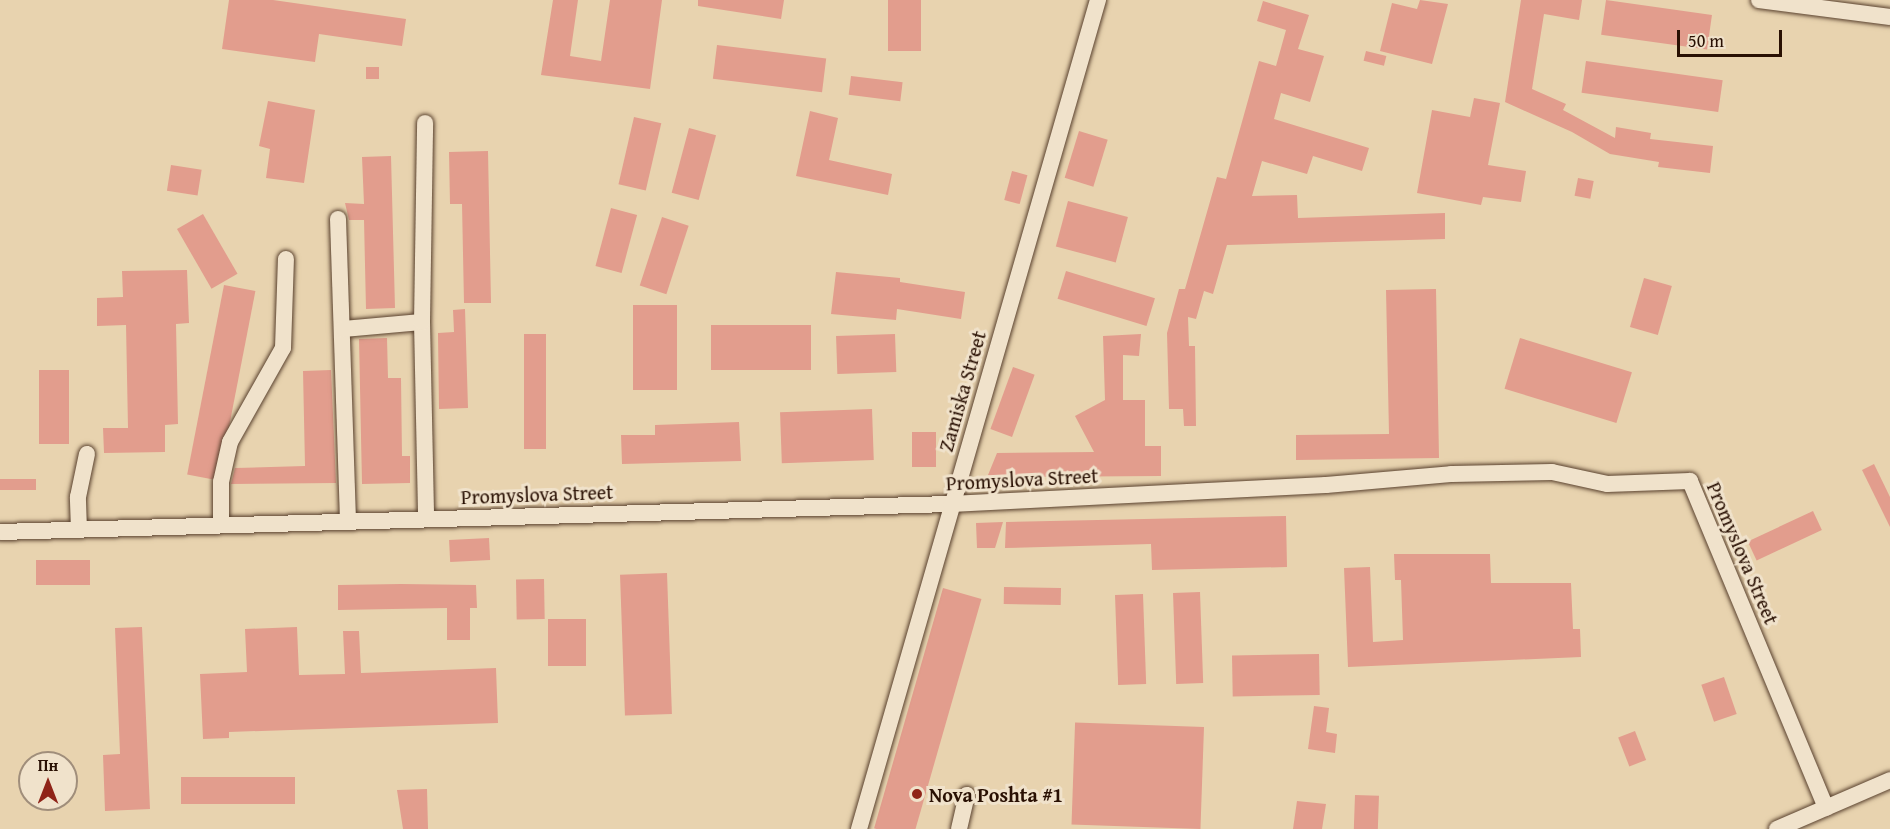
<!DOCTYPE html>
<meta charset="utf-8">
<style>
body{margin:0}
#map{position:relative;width:1890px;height:829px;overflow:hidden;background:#e8d3af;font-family:"Gentium Book Plus",serif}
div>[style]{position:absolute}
.building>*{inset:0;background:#e29d8d;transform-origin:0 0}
.roads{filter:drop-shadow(0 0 2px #59412e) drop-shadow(0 0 2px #59412e)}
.minor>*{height:16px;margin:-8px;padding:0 8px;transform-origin:8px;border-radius:8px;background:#f0e2cb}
.dots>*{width:16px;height:16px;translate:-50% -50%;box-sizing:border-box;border:3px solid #f0e2cb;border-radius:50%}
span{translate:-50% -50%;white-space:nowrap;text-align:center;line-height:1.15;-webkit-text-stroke:6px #f0e2cb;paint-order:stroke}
.street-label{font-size:20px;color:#291003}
.poi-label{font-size:20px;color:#291003;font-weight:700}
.left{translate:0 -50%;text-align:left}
.north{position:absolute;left:18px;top:751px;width:60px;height:60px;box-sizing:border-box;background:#f0e2cb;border:2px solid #a08e7b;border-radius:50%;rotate:0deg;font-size:16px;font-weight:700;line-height:24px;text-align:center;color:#291003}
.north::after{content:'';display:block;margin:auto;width:21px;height:27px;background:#8f2418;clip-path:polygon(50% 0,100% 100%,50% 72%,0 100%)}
.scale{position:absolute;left:1677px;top:30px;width:105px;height:27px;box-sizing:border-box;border:3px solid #291003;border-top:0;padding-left:8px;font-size:18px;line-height:21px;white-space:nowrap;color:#291003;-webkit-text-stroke:4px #f0e2cb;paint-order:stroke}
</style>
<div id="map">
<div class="building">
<div style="clip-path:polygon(229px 0,273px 0,406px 19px,402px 46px,319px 34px,315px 62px,222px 49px)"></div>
<div style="clip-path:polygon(553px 0,578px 0,570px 56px,601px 61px,610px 0,662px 0,650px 89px,541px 75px)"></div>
<div style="clip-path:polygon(698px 0,784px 0,781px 19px,698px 6px)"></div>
<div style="left:888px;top:0;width:33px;height:51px"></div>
<div style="clip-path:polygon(1420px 0,1448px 4px,1432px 64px,1380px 51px,1392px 3px,1417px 9px)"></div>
<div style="clip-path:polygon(1521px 0,1582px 0,1579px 20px,1544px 14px,1532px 89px,1566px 104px,1563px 110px,1615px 138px,1616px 127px,1651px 133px,1650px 139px,1713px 146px,1710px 173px,1658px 167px,1659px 162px,1610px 154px,1572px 132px,1505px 102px)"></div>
<div style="left:1606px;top:0;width:107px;height:35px;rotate:8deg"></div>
<div style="clip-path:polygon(1263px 1px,1309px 15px,1298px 49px,1324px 56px,1310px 102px,1281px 93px,1274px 119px,1369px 148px,1362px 171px,1313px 156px,1307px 174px,1262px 161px,1252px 196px,1297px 195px,1298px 218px,1445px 213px,1445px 239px,1227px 245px,1213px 294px,1204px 291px,1196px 319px,1188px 317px,1189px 346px,1195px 346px,1196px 426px,1184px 426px,1183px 409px,1169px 409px,1167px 333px,1179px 289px,1185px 289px,1217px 177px,1226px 179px,1259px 61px,1276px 66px,1286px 30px,1257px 21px)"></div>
<div style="left:717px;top:45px;width:110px;height:34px;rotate:7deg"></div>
<div style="left:1366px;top:51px;width:21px;height:10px;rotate:14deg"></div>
<div style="left:1586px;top:61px;width:138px;height:32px;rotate:8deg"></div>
<div style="left:366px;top:67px;width:13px;height:12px"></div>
<div style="left:851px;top:76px;width:52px;height:19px;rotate:7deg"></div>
<div style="clip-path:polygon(1474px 98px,1500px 103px,1488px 165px,1526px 171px,1521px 202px,1483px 197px,1481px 205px,1417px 193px,1432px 110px,1470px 117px)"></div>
<div style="clip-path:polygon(268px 101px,315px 110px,304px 183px,266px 178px,270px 149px,259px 146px)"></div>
<div style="clip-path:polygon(810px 111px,838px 118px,829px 160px,892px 174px,888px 195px,796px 176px)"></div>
<div style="left:634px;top:117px;width:28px;height:69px;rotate:13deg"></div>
<div style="left:689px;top:128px;width:28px;height:67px;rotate:15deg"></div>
<div style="left:1079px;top:131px;width:30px;height:49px;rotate:17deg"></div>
<div style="clip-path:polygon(488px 151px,491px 303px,464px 303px,462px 204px,450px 204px,449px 152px)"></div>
<div style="clip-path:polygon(391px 156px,395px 308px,366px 309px,364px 220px,349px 220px,345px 203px,364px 204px,362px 157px)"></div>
<div style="left:171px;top:165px;width:31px;height:26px;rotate:9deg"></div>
<div style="left:1012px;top:171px;width:16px;height:30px;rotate:15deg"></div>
<div style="left:1578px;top:178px;width:16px;height:18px;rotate:11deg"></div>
<div style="left:1068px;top:201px;width:62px;height:47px;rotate:15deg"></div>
<div style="left:611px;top:208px;width:27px;height:60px;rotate:15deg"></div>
<div style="left:203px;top:214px;width:69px;height:30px;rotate:60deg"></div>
<div style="left:662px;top:217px;width:28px;height:72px;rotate:18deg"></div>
<div style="clip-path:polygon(187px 270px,189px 323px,176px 324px,178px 424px,165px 425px,165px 452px,104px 453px,103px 428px,128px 428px,126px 325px,97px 326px,97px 298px,123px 297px,122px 271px)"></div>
<div style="left:1066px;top:271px;width:93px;height:29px;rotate:17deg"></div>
<div style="clip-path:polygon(836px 272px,900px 278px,900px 282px,965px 292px,961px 319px,897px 309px,896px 320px,831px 314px)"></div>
<div style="left:1644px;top:278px;width:29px;height:51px;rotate:16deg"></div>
<div style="left:224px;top:285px;width:32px;height:193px;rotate:11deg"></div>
<div style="clip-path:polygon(1436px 289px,1439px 458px,1296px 460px,1296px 435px,1389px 434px,1386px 290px)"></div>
<div style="left:633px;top:305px;width:44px;height:85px"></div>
<div style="clip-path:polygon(465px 309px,468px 408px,439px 409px,438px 333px,454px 332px,453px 310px)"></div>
<div style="left:811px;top:325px;width:45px;height:100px;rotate:90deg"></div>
<div style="left:546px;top:334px;width:115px;height:22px;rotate:90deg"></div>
<div style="left:895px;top:334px;width:38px;height:59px;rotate:88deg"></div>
<div style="clip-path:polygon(1141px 334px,1139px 356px,1123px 355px,1123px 400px,1145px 400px,1145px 446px,1161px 446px,1161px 476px,1008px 477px,1006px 483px,988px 475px,997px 453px,1094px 452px,1075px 416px,1105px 400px,1103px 336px)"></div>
<div style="clip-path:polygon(387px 338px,388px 378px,401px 378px,402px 456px,410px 456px,410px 483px,362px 484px,359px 339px)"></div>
<div style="left:1520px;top:338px;width:117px;height:53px;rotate:17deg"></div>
<div style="left:1013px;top:367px;width:23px;height:66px;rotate:20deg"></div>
<div style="left:39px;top:370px;width:30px;height:74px"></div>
<div style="clip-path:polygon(331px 370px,336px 483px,231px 484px,235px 468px,305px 466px,303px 371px)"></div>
<div style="left:872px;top:409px;width:51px;height:92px;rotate:88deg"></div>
<div style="clip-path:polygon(739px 422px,741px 461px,622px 464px,621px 435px,655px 435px,655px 425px)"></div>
<div style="left:912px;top:432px;width:24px;height:35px"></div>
<div style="clip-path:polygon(1874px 464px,1890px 497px,1890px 527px,1862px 470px)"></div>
<div style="left:36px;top:479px;width:11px;height:36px;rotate:90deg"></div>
<div style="left:1813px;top:511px;width:21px;height:72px;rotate:65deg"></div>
<div style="clip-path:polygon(1286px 516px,1287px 567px,1152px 570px,1151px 544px,1005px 548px,1006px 522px)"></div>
<div style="clip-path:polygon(1003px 522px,995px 548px,977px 548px,976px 523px)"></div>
<div style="left:489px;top:538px;width:22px;height:40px;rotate:87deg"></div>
<div style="clip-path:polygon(1394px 554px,1490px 554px,1491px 583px,1571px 583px,1573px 629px,1580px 629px,1581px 657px,1348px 667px,1344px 568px,1370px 567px,1373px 642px,1403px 640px,1401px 580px,1395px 580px)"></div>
<div style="left:36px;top:560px;width:54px;height:25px"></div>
<div style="left:667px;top:573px;width:141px;height:47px;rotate:88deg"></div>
<div style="left:544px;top:579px;width:40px;height:28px;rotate:89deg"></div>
<div style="clip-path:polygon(401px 584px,476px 585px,477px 608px,470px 608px,470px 640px,447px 640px,447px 608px,338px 610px,338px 585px)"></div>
<div style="left:1004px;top:587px;width:57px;height:17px;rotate:1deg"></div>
<div style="left:943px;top:588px;width:40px;height:250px;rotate:16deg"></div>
<div style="left:1200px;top:592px;width:91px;height:27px;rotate:88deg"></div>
<div style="left:1143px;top:594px;width:90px;height:28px;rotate:88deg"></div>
<div style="left:586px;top:619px;width:47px;height:38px;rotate:90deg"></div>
<div style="clip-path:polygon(142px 627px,150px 809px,105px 811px,103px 755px,120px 754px,115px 628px)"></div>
<div style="clip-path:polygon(297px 627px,299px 675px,345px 674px,343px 631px,359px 631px,361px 673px,496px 668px,498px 723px,229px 732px,229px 738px,203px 739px,200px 674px,247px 672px,245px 629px)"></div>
<div style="left:1319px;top:654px;width:41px;height:87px;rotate:89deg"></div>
<div style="left:1724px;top:677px;width:39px;height:24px;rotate:71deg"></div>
<div style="clip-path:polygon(1314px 706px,1329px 708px,1326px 732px,1337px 734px,1335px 753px,1308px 749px)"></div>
<div style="left:1204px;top:727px;width:102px;height:129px;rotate:92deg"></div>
<div style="left:1635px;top:731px;width:31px;height:18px;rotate:69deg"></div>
<div style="left:295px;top:777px;width:27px;height:114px;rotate:90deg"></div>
<div style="clip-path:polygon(427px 789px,428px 829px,403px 829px,397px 790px)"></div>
<div style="left:1355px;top:795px;width:24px;height:34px;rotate:2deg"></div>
<div style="clip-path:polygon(1297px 801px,1326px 804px,1322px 829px,1293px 829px)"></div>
</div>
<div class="roads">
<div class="minor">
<div style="left:1759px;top:0;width:132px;rotate:7.4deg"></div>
<div style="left:338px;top:219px;width:301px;rotate:88.1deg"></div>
<div style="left:422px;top:322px;width:196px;rotate:88.8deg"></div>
<div style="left:343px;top:329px;width:79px;rotate:-5.1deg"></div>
<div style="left:422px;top:322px;width:199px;rotate:-89.1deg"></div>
<div style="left:221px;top:525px;width:43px;rotate:-90deg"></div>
<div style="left:221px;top:482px;width:41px;rotate:-77.3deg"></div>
<div style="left:230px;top:442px;width:108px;rotate:-60.6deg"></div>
<div style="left:283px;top:348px;width:89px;rotate:-88.1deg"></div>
<div style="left:79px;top:530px;width:33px;rotate:-92deg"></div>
<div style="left:78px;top:497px;width:44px;rotate:-78.2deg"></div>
<div style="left:0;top:532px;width:951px;rotate:-1.69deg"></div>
<div style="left:951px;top:504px;width:375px;rotate:-2.9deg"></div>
<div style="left:1326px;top:485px;width:125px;rotate:-5deg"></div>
<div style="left:1451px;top:474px;width:101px;rotate:-1.1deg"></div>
<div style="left:1552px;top:472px;width:56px;rotate:12.3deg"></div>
<div style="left:1607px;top:484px;width:83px;rotate:-2.1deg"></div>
<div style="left:1690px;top:481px;width:354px;rotate:67.4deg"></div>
<div style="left:859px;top:829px;width:863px;rotate:-73.92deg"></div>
<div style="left:959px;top:829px;width:35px;rotate:-77deg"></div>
<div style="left:1777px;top:829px;width:123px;rotate:-23.4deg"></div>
</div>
</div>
<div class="dots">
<div style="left:917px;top:794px;background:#8f2418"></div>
</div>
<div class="street-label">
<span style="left:962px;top:391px;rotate:-74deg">Zamiska Street</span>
<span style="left:1022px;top:479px;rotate:-3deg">Promyslova Street</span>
<span style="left:537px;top:494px;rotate:-2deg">Promyslova Street</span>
<span style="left:1743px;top:553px;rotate:67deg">Promyslova Street</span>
</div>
<div class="poi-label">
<span class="left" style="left:929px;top:794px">Nova Poshta #1</span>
</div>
<div class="north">Пн</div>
<div class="scale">50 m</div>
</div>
